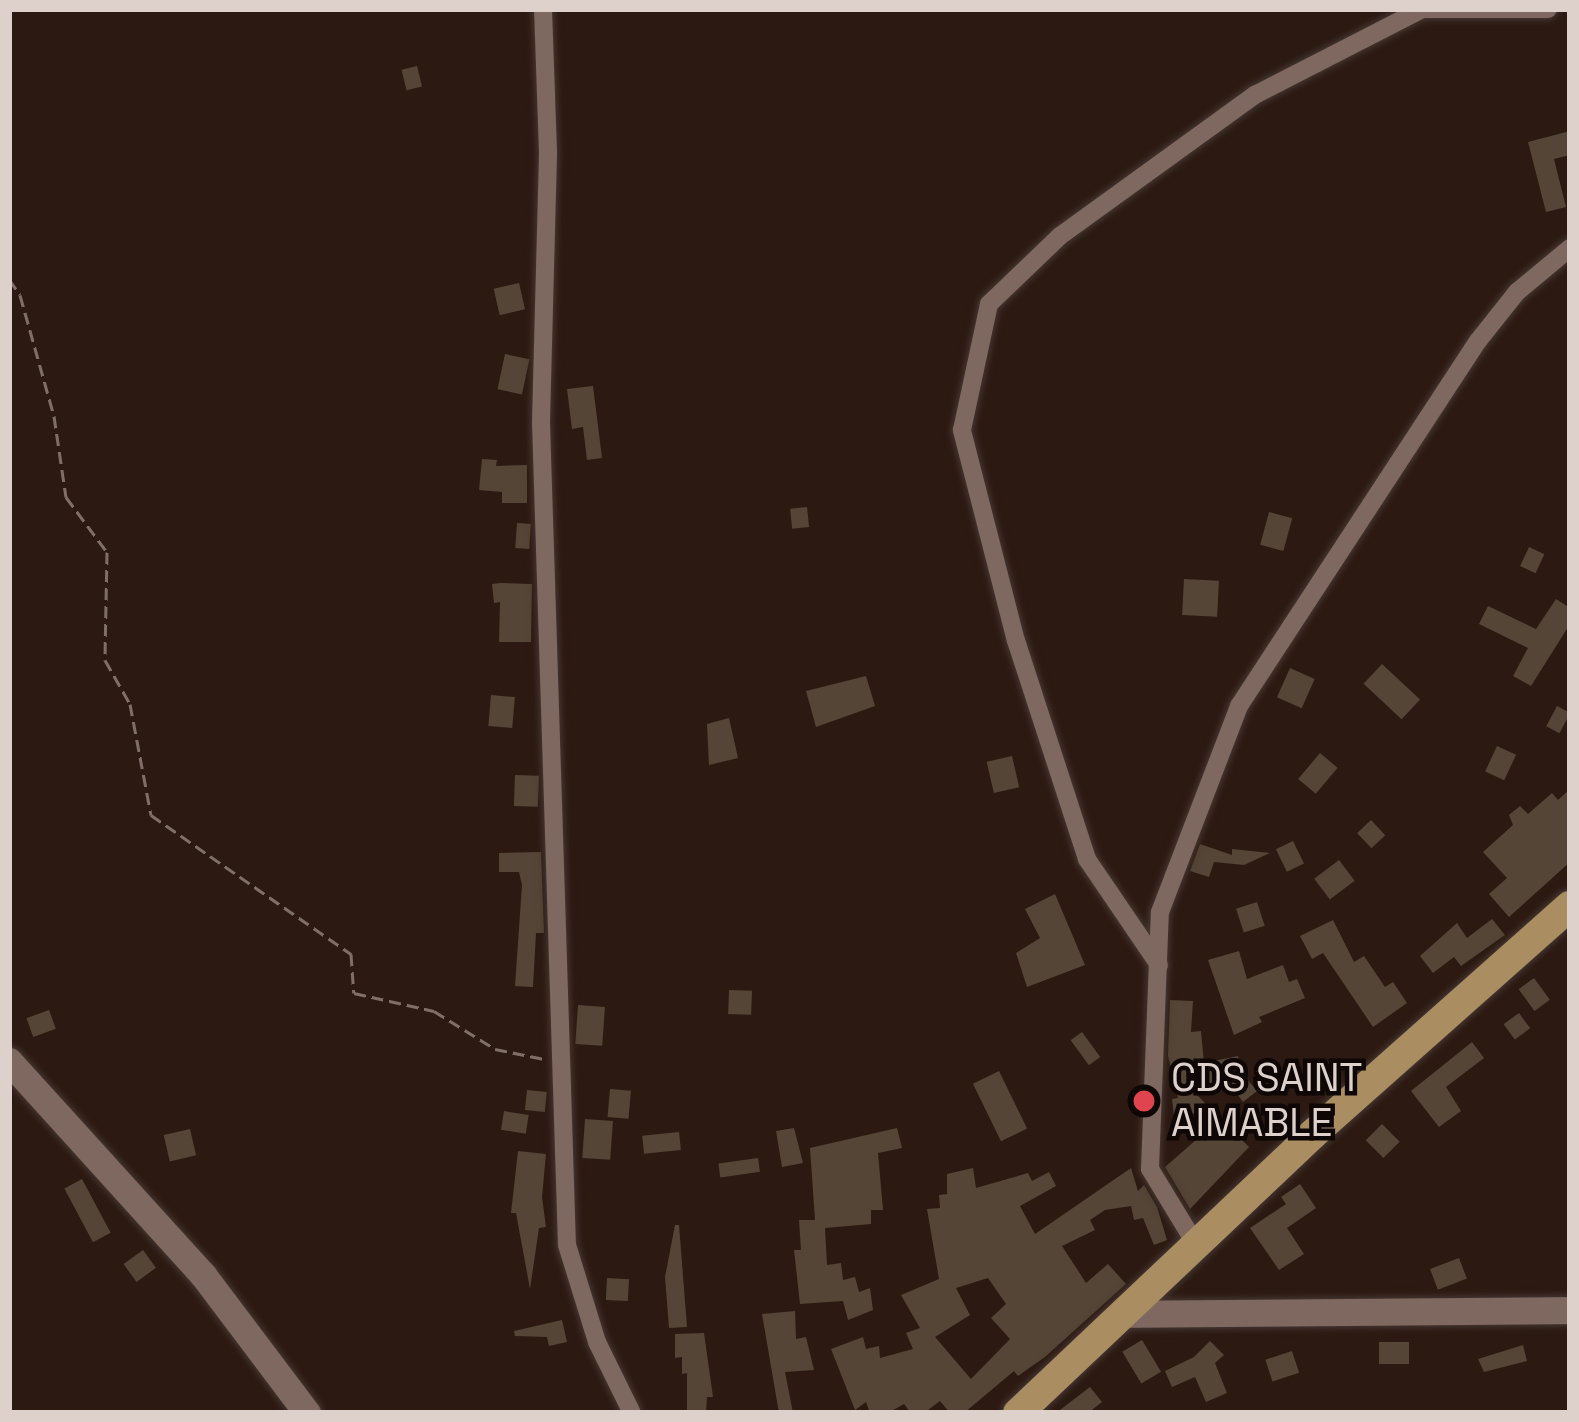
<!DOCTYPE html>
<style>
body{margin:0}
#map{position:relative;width:1579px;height:1422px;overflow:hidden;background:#2c1a12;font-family:"Space Grotesk",sans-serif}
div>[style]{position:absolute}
.building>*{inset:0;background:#544536;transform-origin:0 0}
.path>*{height:3px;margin-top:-1.5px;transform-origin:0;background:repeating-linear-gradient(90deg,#7f6f69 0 12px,transparent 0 18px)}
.roads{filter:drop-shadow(0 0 3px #443632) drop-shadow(0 0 3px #443632)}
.street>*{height:18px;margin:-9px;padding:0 9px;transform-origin:9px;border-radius:9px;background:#7f685f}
.secondary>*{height:27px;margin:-13.5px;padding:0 13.5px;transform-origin:13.5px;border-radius:13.5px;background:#7f685f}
.primary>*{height:30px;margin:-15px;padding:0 15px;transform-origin:15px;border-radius:15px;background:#aa8d61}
.dots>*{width:33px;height:33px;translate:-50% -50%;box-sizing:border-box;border:6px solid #0e0705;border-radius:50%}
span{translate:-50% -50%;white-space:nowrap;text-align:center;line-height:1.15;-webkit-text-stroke:9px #0e0705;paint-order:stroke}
.poi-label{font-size:39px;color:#ded1cc}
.left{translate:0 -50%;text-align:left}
.frame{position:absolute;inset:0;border:12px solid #ded1cc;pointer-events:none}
</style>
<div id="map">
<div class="building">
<div style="left:417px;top:66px;width:21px;height:16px;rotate:76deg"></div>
<div style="clip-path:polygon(1570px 131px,1570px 155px,1554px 159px,1566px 207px,1546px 212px,1528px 142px)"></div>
<div style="left:519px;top:283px;width:27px;height:26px;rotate:77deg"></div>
<div style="left:505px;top:354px;width:25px;height:36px;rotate:12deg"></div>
<div style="clip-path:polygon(593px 386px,602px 458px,587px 460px,583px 427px,572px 429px,567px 389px)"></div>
<div style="clip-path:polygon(482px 459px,497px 460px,496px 466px,527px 465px,527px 503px,502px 503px,502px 492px,479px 490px)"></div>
<div style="left:807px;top:507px;width:20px;height:17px;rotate:84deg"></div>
<div style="left:1269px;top:512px;width:24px;height:34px;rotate:15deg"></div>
<div style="left:517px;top:523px;width:14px;height:25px;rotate:4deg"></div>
<div style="left:1529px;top:547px;width:17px;height:21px;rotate:25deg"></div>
<div style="left:1184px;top:579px;width:35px;height:36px;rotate:3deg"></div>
<div style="clip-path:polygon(501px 583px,532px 584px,531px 642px,499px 642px,500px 602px,494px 603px,492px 584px)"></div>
<div style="clip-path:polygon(1556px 599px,1570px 608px,1570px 624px,1531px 686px,1513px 676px,1528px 648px,1479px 624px,1488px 606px,1536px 629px)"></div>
<div style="left:1382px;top:664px;width:52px;height:27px;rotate:43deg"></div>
<div style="left:1290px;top:668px;width:27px;height:32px;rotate:24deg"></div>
<div style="clip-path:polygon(866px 676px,875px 706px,816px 727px,806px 691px)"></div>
<div style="left:491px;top:695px;width:24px;height:31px;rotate:5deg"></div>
<div style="left:1557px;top:706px;width:15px;height:23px;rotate:28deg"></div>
<div style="clip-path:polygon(729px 718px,738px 758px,709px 765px,707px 724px)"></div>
<div style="left:1497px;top:746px;width:21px;height:28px;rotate:25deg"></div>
<div style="left:1320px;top:753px;width:23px;height:34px;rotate:40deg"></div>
<div style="left:1012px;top:756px;width:32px;height:26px;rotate:77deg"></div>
<div style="left:515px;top:775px;width:24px;height:31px;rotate:2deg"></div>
<div style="clip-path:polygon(1570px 789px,1570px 862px,1509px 917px,1489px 894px,1507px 878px,1483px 852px,1513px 825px,1509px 815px,1520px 806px,1528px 814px,1552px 793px,1558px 800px)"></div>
<div style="left:1371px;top:820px;width:21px;height:19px;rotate:47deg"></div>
<div style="left:1293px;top:841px;width:25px;height:19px;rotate:64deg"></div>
<div style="clip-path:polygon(1200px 844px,1232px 855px,1232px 849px,1270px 853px,1244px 865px,1214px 862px,1209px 877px,1190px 871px)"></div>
<div style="clip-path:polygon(541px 852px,544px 933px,536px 933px,533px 987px,515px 986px,522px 885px,519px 872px,499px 872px,499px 853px)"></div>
<div style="left:1339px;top:860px;width:26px;height:31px;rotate:53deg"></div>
<div style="clip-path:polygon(1055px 894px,1085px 965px,1027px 987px,1016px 953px,1040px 938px,1025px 909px)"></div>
<div style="left:1257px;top:902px;width:25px;height:22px;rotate:72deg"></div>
<div style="clip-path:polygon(1492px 919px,1505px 935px,1461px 966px,1454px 957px,1433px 973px,1420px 956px,1457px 923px,1467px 938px)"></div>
<div style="clip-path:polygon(1333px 920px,1354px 962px,1364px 956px,1385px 987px,1393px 982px,1407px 1003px,1373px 1027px,1323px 953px,1312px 959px,1300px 936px)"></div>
<div style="clip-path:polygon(1239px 951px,1247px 979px,1283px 965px,1289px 982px,1297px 979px,1305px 998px,1259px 1017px,1262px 1022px,1234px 1035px,1208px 960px)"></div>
<div style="left:1534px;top:978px;width:27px;height:19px;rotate:54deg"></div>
<div style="left:729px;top:990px;width:23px;height:24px;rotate:2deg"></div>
<div style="clip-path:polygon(1170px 1000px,1193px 1001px,1191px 1032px,1201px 1031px,1204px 1063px,1238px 1056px,1241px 1072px,1257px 1091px,1243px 1102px,1230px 1084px,1194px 1092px,1249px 1147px,1190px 1209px,1165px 1167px,1197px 1139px,1191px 1133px,1213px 1111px,1174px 1116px,1172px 1099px,1178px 1098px,1168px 1056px)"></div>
<div style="left:578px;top:1005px;width:27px;height:39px;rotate:4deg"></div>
<div style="left:49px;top:1010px;width:20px;height:24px;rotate:70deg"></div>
<div style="left:1519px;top:1013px;width:19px;height:19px;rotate:54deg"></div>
<div style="left:1082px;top:1032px;width:31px;height:14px;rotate:54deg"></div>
<div style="clip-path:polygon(1472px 1042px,1484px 1058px,1446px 1087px,1461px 1111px,1439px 1127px,1411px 1091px)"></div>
<div style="left:999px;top:1071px;width:64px;height:29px;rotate:64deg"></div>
<div style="left:610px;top:1089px;width:21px;height:28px;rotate:5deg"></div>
<div style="left:527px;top:1090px;width:20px;height:20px;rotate:6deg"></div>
<div style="left:504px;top:1111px;width:25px;height:19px;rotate:9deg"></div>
<div style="left:585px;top:1119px;width:28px;height:39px;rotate:4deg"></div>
<div style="left:1382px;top:1124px;width:25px;height:23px;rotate:45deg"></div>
<div style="clip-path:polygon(794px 1128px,803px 1163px,782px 1167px,776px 1131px)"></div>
<div style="clip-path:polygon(897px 1128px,902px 1148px,878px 1153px,883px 1210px,871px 1210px,871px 1224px,825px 1228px,827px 1265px,841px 1263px,843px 1280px,855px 1277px,859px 1292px,870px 1288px,873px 1310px,848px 1320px,843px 1301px,800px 1304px,794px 1250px,801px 1250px,799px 1220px,815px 1220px,810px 1148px)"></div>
<div style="left:190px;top:1129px;width:27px;height:27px;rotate:77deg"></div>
<div style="left:679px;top:1132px;width:18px;height:37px;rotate:84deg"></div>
<div style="clip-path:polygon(518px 1151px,546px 1154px,542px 1197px,546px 1227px,539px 1228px,530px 1289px,516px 1213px,511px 1213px)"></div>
<div style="left:758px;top:1158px;width:14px;height:40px;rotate:82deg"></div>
<div style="clip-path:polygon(evenodd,973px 1168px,976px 1188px,1028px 1173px,1032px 1181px,1049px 1172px,1056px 1186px,1020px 1206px,1035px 1234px,1131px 1168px,1138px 1191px,1144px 1185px,1157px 1207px,1167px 1240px,1154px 1245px,1143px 1218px,1134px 1220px,1131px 1206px,1105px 1210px,1090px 1220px,1095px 1230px,1062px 1246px,1086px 1283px,1108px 1264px,1126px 1284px,1045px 1357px,1018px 1376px,1014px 1371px,964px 1413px,950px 1413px,940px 1401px,924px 1413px,911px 1413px,904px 1404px,888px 1413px,870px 1413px,866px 1402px,855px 1410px,831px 1349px,863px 1337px,866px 1349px,879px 1346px,880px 1358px,913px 1349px,906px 1333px,920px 1328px,901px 1295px,939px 1279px,927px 1209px,940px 1208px,939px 1195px,947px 1194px,947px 1174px,973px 1168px,988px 1278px,1006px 1304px,991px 1318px,1010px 1339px,971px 1379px,935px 1337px,970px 1315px,956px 1288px,988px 1278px)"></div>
<div style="left:82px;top:1179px;width:61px;height:20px;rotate:62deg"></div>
<div style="clip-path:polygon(1300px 1184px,1316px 1208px,1287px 1228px,1304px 1254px,1279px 1270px,1250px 1228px,1286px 1204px,1281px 1197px)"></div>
<div style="clip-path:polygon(675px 1225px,679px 1225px,687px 1327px,669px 1328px,665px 1277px)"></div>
<div style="left:143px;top:1250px;width:22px;height:24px;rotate:54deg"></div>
<div style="left:1459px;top:1258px;width:22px;height:31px;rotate:69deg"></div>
<div style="left:607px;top:1278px;width:22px;height:22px;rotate:3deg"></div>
<div style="clip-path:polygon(795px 1311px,796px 1339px,806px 1337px,814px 1370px,785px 1372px,793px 1413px,779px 1413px,762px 1314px)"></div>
<div style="clip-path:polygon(562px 1320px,567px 1342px,549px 1346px,547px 1337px,515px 1336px,514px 1331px)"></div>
<div style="clip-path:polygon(704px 1333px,713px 1397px,707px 1397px,706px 1413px,687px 1413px,687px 1373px,682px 1374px,682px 1357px,675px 1358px,675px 1334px)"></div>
<div style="left:1142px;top:1340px;width:37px;height:23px;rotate:59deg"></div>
<div style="clip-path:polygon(1210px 1341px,1224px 1355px,1215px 1363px,1227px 1393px,1206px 1402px,1195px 1377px,1172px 1387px,1165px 1371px,1194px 1357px)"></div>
<div style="left:1379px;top:1342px;width:30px;height:22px"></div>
<div style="clip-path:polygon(1523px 1345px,1527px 1361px,1484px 1372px,1478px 1359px)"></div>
<div style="left:1292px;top:1351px;width:23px;height:28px;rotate:72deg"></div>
<div style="clip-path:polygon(1090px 1387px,1102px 1402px,1088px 1413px,1056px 1413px)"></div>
</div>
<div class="path">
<div style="left:9px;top:279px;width:19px;rotate:55deg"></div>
<div style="left:20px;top:295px;width:126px;rotate:74.3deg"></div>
<div style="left:54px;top:416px;width:82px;rotate:81.6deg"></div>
<div style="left:66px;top:497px;width:69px;rotate:53.3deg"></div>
<div style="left:107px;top:552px;width:108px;rotate:91.1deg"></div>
<div style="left:105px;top:660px;width:51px;rotate:60.4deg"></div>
<div style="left:130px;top:704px;width:113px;rotate:79.3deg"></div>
<div style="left:151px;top:815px;width:244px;rotate:34.8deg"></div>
<div style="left:351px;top:954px;width:39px;rotate:86deg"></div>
<div style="left:354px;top:993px;width:82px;rotate:12.7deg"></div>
<div style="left:434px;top:1011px;width:72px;rotate:31.9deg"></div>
<div style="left:495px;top:1049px;width:50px;rotate:11.5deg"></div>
</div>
<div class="roads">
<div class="street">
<div style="left:543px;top:9px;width:145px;rotate:88deg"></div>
<div style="left:548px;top:154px;width:269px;rotate:91.5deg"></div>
<div style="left:541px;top:423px;width:822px;rotate:88.19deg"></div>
<div style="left:567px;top:1245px;width:102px;rotate:72.8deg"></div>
<div style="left:597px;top:1342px;width:79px;rotate:63.8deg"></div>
<div style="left:1159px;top:965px;width:128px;rotate:-124.2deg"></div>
<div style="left:1087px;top:859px;width:229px;rotate:-108deg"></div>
<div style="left:1016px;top:641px;width:218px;rotate:-104.4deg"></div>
<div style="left:962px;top:430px;width:129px;rotate:-77.9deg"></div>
<div style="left:989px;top:304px;width:98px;rotate:-43.8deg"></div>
<div style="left:1060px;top:236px;width:241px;rotate:-35.9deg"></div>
<div style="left:1255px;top:95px;width:188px;rotate:-27.2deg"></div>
<div style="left:1422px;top:9px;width:126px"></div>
<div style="left:1195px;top:1243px;width:87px;rotate:-121.3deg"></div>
<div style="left:1150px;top:1169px;width:257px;rotate:-87.8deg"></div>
<div style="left:1160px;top:912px;width:221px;rotate:-69deg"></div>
<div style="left:1239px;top:706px;width:436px;rotate:-56.8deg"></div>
<div style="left:1478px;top:341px;width:63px;rotate:-51.5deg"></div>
<div style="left:1517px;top:292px;width:69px;rotate:-39.7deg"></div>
</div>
<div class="secondary">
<div style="left:9px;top:1061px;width:289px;rotate:47.8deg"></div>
<div style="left:203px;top:1275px;width:173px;rotate:53deg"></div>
<div style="left:1121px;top:1314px;width:449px;rotate:-0.5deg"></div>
</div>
<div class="primary">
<div style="left:1018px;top:1413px;width:407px;rotate:-43.4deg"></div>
<div style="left:1314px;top:1133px;width:342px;rotate:-41.6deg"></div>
</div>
</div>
<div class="dots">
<div style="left:1144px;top:1101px;background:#e0444e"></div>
</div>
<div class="poi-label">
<span class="left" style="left:1171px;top:1101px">CDS SAINT<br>AIMABLE</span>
</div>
<div class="frame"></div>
</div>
